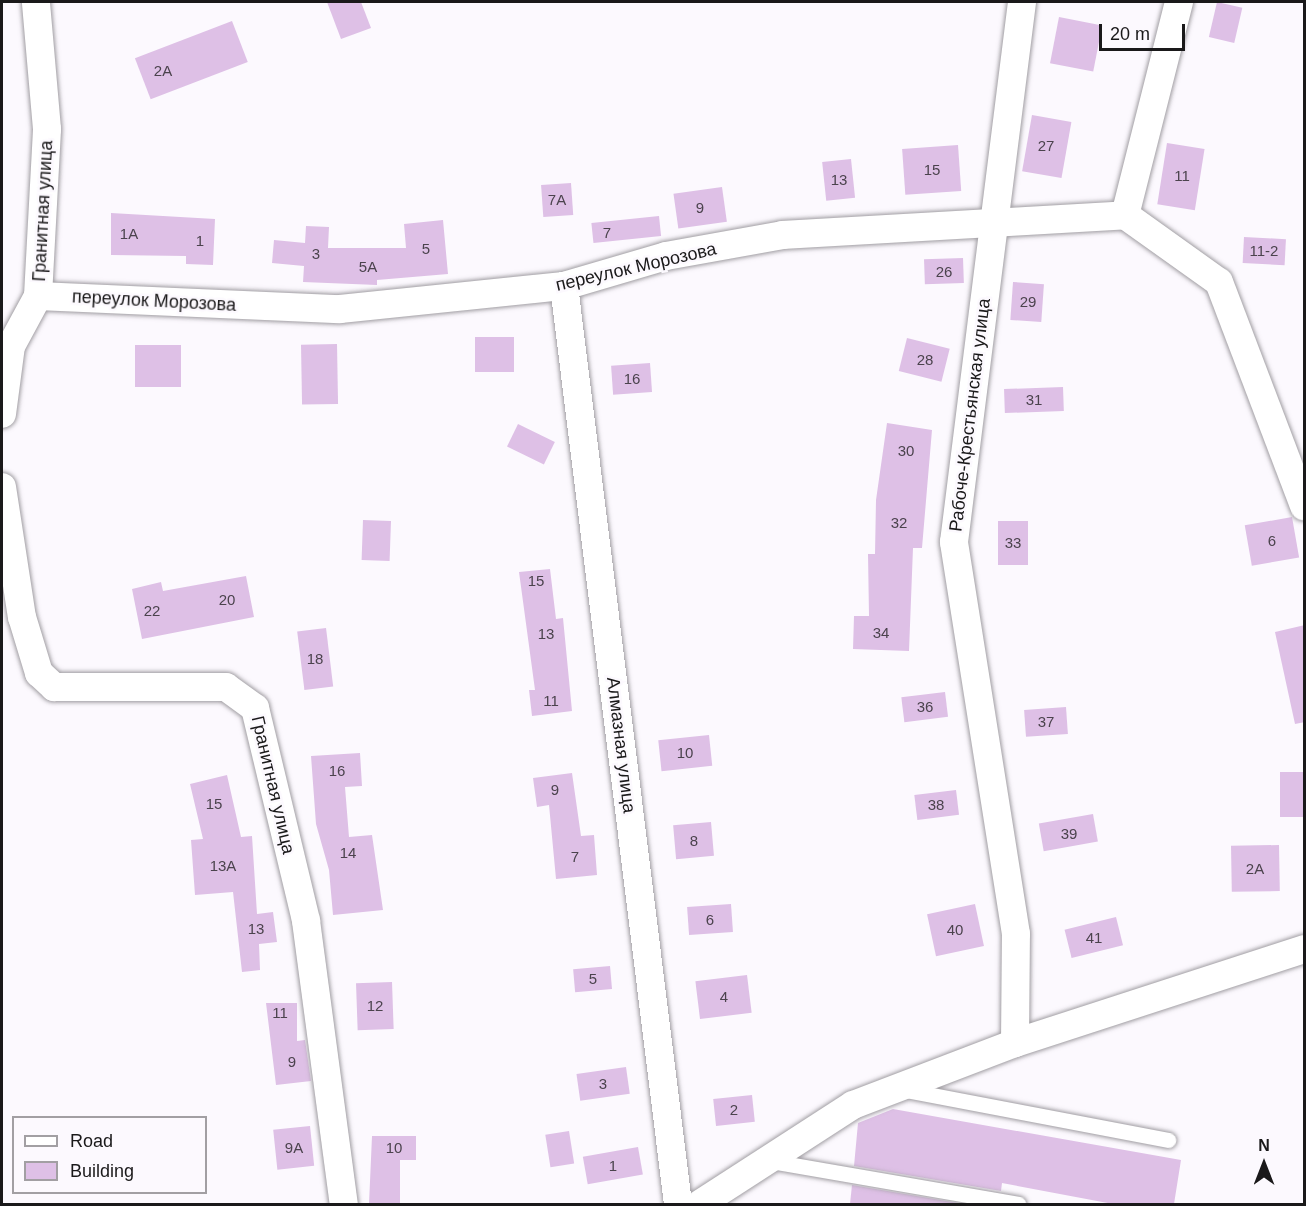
<!DOCTYPE html>
<meta charset="utf-8">
<style>
body{margin:0}
#map{position:relative;width:1306px;height:1206px;overflow:hidden;background:#fcf9fe;font-family:Arial,sans-serif}
div>[style]{position:absolute}
.building>*{inset:0;background:#dec0e6;transform-origin:0 0}
.roads{filter:drop-shadow(0 0 2px #a19ea3) drop-shadow(0 0 2px #a19ea3)}
.lane>*{height:15px;margin:-7.5px;padding:0 7.5px;transform-origin:7.5px;border-radius:7.5px;background:#fff}
.street>*{height:28px;margin:-14px;padding:0 14px;transform-origin:14px;border-radius:14px;background:#fff}
span{translate:-50% -50%;white-space:nowrap;text-align:center;line-height:1.15;-webkit-text-stroke:5px #fcf9fe;paint-order:stroke}
.number-label{font-size:15px;color:#4b434d}
.number-label span{-webkit-text-stroke-width:0}
.street-label{font-size:18px;color:#1a191a}
.frame{position:absolute;inset:0;border:3px solid #1a191a;pointer-events:none}
.legend{position:absolute;left:12px;top:1116px;width:195px;height:78px;box-sizing:border-box;background:#fcf9fe;border:2px solid #a29fa3;margin:0;padding:8px 10px;list-style:none;font-size:18px;color:#1a191a}
.legend li{display:flex;align-items:center;gap:12px;height:30px}
.legend b{width:30px;border:2px solid #a29fa3}
.north{position:absolute;left:1234px;top:1134px;width:60px;height:60px;-webkit-text-stroke:4px #fcf9fe;paint-order:stroke;rotate:0deg;font-size:16px;font-weight:700;line-height:24px;text-align:center;color:#1a191a}
.north::after{content:'';display:block;margin:auto;width:21px;height:27px;background:#1a191a;clip-path:polygon(50% 0,100% 100%,50% 72%,0 100%)}
.scale{position:absolute;left:1099px;top:24px;width:86px;height:27px;box-sizing:border-box;border:3px solid #1a191a;border-top:0;padding-left:8px;font-size:18px;line-height:21px;white-space:nowrap;color:#1a191a;-webkit-text-stroke:4px #fcf9fe;paint-order:stroke}
</style>
<div id="map">
<div class="building">
<div style="clip-path:polygon(327px 2px,361px 2px,371px 28px,341px 39px)"></div>
<div style="left:1217px;top:2px;width:26px;height:36px;rotate:13deg"></div>
<div style="left:1059px;top:17px;width:44px;height:47px;rotate:11deg"></div>
<div style="left:232px;top:21px;width:44px;height:104px;rotate:69deg"></div>
<div style="left:1032px;top:115px;width:40px;height:57px;rotate:10deg"></div>
<div style="left:1167px;top:143px;width:38px;height:62px;rotate:9deg"></div>
<div style="left:958px;top:145px;width:46px;height:56px;rotate:86deg"></div>
<div style="left:851px;top:159px;width:39px;height:29px;rotate:84deg"></div>
<div style="left:571px;top:183px;width:32px;height:30px;rotate:86deg"></div>
<div style="left:722px;top:187px;width:35px;height:49px;rotate:82deg"></div>
<div style="clip-path:polygon(111px 213px,215px 219px,213px 265px,186px 264px,186px 256px,111px 255px)"></div>
<div style="left:659px;top:216px;width:20px;height:68px;rotate:84deg"></div>
<div style="clip-path:polygon(443px 220px,448px 274px,377px 280px,377px 285px,303px 282px,304px 266px,272px 263px,274px 240px,305px 243px,306px 226px,329px 227px,328px 248px,406px 248px,404px 224px)"></div>
<div style="left:1244px;top:237px;width:42px;height:26px;rotate:3deg"></div>
<div style="left:963px;top:258px;width:25px;height:39px;rotate:88deg"></div>
<div style="left:1013px;top:282px;width:31px;height:38px;rotate:4deg"></div>
<div style="left:475px;top:337px;width:39px;height:35px"></div>
<div style="left:907px;top:338px;width:44px;height:34px;rotate:14deg"></div>
<div style="left:337px;top:344px;width:60px;height:36px;rotate:89deg"></div>
<div style="left:135px;top:345px;width:46px;height:42px"></div>
<div style="left:650px;top:363px;width:29px;height:39px;rotate:86deg"></div>
<div style="left:1063px;top:387px;width:24px;height:59px;rotate:88deg"></div>
<div style="clip-path:polygon(887px 423px,932px 430px,922px 548px,913px 548px,909px 651px,853px 649px,854px 616px,869px 616px,868px 554px,875px 554px,876px 500px)"></div>
<div style="left:518px;top:424px;width:41px;height:25px;rotate:26deg"></div>
<div style="left:1292px;top:517px;width:41px;height:48px;rotate:80deg"></div>
<div style="left:363px;top:520px;width:28px;height:40px;rotate:2deg"></div>
<div style="left:998px;top:521px;width:30px;height:44px"></div>
<div style="clip-path:polygon(550px 569px,556px 619px,563px 618px,572px 711px,532px 716px,529px 690px,535px 690px,519px 572px)"></div>
<div style="clip-path:polygon(246px 576px,254px 617px,142px 639px,132px 589px,161px 582px,163px 591px)"></div>
<div style="clip-path:polygon(1305px 625px,1305px 722px,1295px 724px,1275px 632px)"></div>
<div style="left:326px;top:628px;width:59px;height:29px;rotate:83deg"></div>
<div style="left:945px;top:692px;width:25px;height:44px;rotate:83deg"></div>
<div style="left:1066px;top:707px;width:27px;height:42px;rotate:86deg"></div>
<div style="left:709px;top:735px;width:31px;height:51px;rotate:84deg"></div>
<div style="clip-path:polygon(360px 753px,362px 786px,345px 787px,349px 837px,372px 835px,383px 910px,333px 915px,329px 870px,316px 824px,311px 756px)"></div>
<div style="left:1305px;top:772px;width:45px;height:25px;rotate:90deg"></div>
<div style="clip-path:polygon(572px 773px,581px 836px,594px 835px,597px 875px,556px 879px,549px 805px,537px 807px,533px 778px)"></div>
<div style="clip-path:polygon(227px 775px,241px 837px,252px 836px,257px 914px,273px 912px,277px 942px,259px 944px,260px 970px,242px 972px,233px 892px,195px 895px,191px 840px,203px 839px,190px 784px)"></div>
<div style="left:956px;top:790px;width:25px;height:42px;rotate:83deg"></div>
<div style="left:1093px;top:814px;width:28px;height:55px;rotate:80deg"></div>
<div style="left:711px;top:822px;width:34px;height:38px;rotate:85deg"></div>
<div style="left:1279px;top:845px;width:46px;height:48px;rotate:89deg"></div>
<div style="left:731px;top:904px;width:28px;height:44px;rotate:86deg"></div>
<div style="left:975px;top:904px;width:43px;height:49px;rotate:78deg"></div>
<div style="left:1116px;top:917px;width:29px;height:53px;rotate:76deg"></div>
<div style="left:610px;top:966px;width:23px;height:37px;rotate:85deg"></div>
<div style="left:747px;top:975px;width:38px;height:52px;rotate:83deg"></div>
<div style="left:392px;top:982px;width:47px;height:36px;rotate:88deg"></div>
<div style="clip-path:polygon(266px 1003px,297px 1003px,297px 1041px,305px 1040px,311px 1081px,276px 1085px)"></div>
<div style="left:626px;top:1067px;width:27px;height:50px;rotate:82deg"></div>
<div style="left:752px;top:1095px;width:27px;height:39px;rotate:84deg"></div>
<div style="clip-path:polygon(893px 1109px,1181px 1160px,1174px 1204px,1113px 1204px,1002px 1183px,1001px 1191px,854px 1166px,858px 1123px)"></div>
<div style="left:310px;top:1126px;width:40px;height:37px;rotate:84deg"></div>
<div style="left:569px;top:1131px;width:33px;height:24px;rotate:81deg"></div>
<div style="clip-path:polygon(372px 1136px,416px 1136px,416px 1160px,400px 1160px,400px 1204px,369px 1204px)"></div>
<div style="left:638px;top:1147px;width:28px;height:56px;rotate:80deg"></div>
<div style="clip-path:polygon(852px 1185px,964px 1204px,850px 1204px)"></div>
</div>
<div class="roads">
<div class="lane">
<div style="left:906px;top:1090px;width:267px;rotate:10.8deg"></div>
<div style="left:770px;top:1161px;width:252px;rotate:9.8deg"></div>
</div>
<div class="street">
<div style="left:1179px;top:2px;width:220px;rotate:104.2deg"></div>
<div style="left:1125px;top:215px;width:115px;rotate:35.5deg"></div>
<div style="left:1219px;top:282px;width:240px;rotate:69.2deg"></div>
<div style="left:564px;top:286px;width:925px;rotate:82.92deg"></div>
<div style="left:38px;top:296px;width:302px;rotate:2.5deg"></div>
<div style="left:340px;top:309px;width:225px;rotate:-5.9deg"></div>
<div style="left:564px;top:286px;width:106px;rotate:-16.4deg"></div>
<div style="left:666px;top:256px;width:119px;rotate:-10.2deg"></div>
<div style="left:783px;top:235px;width:343px;rotate:-3.3deg"></div>
<div style="left:2px;top:414px;width:69px;rotate:-82.5deg"></div>
<div style="left:11px;top:346px;width:57px;rotate:-61.6deg"></div>
<div style="left:38px;top:296px;width:167px;rotate:-86.9deg"></div>
<div style="left:47px;top:129px;width:127px;rotate:-95deg"></div>
<div style="left:2px;top:487px;width:132px;rotate:81.3deg"></div>
<div style="left:22px;top:617px;width:59px;rotate:73.1deg"></div>
<div style="left:39px;top:673px;width:21px;rotate:43deg"></div>
<div style="left:54px;top:687px;width:172px"></div>
<div style="left:226px;top:687px;width:36px;rotate:36deg"></div>
<div style="left:255px;top:708px;width:219px;rotate:76.5deg"></div>
<div style="left:306px;top:921px;width:286px;rotate:82.4deg"></div>
<div style="left:1015px;top:1043px;width:109px;rotate:-89.5deg"></div>
<div style="left:1016px;top:934px;width:397px;rotate:-99deg"></div>
<div style="left:954px;top:542px;width:544px;rotate:-82.82deg"></div>
<div style="left:700px;top:1204px;width:182px;rotate:-32.9deg"></div>
<div style="left:853px;top:1105px;width:173px;rotate:-20.9deg"></div>
<div style="left:1015px;top:1043px;width:304px;rotate:-18deg"></div>
</div>
</div>
<div class="number-label">
<span style="left:163px;top:71px">2А</span>
<span style="left:1046px;top:146px">27</span>
<span style="left:932px;top:170px">15</span>
<span style="left:1182px;top:176px">11</span>
<span style="left:839px;top:180px">13</span>
<span style="left:557px;top:200px">7А</span>
<span style="left:700px;top:208px">9</span>
<span style="left:607px;top:233px">7</span>
<span style="left:129px;top:234px">1А</span>
<span style="left:200px;top:241px">1</span>
<span style="left:426px;top:249px">5</span>
<span style="left:1264px;top:251px">11-2</span>
<span style="left:316px;top:254px">3</span>
<span style="left:368px;top:267px">5А</span>
<span style="left:944px;top:272px">26</span>
<span style="left:1028px;top:302px">29</span>
<span style="left:925px;top:360px">28</span>
<span style="left:632px;top:379px">16</span>
<span style="left:1034px;top:400px">31</span>
<span style="left:906px;top:451px">30</span>
<span style="left:899px;top:523px">32</span>
<span style="left:1272px;top:541px">6</span>
<span style="left:1013px;top:543px">33</span>
<span style="left:536px;top:581px">15</span>
<span style="left:227px;top:600px">20</span>
<span style="left:152px;top:611px">22</span>
<span style="left:881px;top:633px">34</span>
<span style="left:546px;top:634px">13</span>
<span style="left:315px;top:659px">18</span>
<span style="left:551px;top:701px">11</span>
<span style="left:925px;top:707px">36</span>
<span style="left:1046px;top:722px">37</span>
<span style="left:685px;top:753px">10</span>
<span style="left:337px;top:771px">16</span>
<span style="left:555px;top:790px">9</span>
<span style="left:214px;top:804px">15</span>
<span style="left:936px;top:805px">38</span>
<span style="left:1069px;top:834px">39</span>
<span style="left:694px;top:841px">8</span>
<span style="left:348px;top:853px">14</span>
<span style="left:575px;top:857px">7</span>
<span style="left:223px;top:866px">13А</span>
<span style="left:1255px;top:869px">2А</span>
<span style="left:710px;top:920px">6</span>
<span style="left:256px;top:929px">13</span>
<span style="left:955px;top:930px">40</span>
<span style="left:1094px;top:938px">41</span>
<span style="left:593px;top:979px">5</span>
<span style="left:724px;top:997px">4</span>
<span style="left:375px;top:1006px">12</span>
<span style="left:280px;top:1013px">11</span>
<span style="left:292px;top:1062px">9</span>
<span style="left:603px;top:1084px">3</span>
<span style="left:734px;top:1110px">2</span>
<span style="left:294px;top:1148px">9А</span>
<span style="left:394px;top:1148px">10</span>
<span style="left:613px;top:1166px">1</span>
</div>
<div class="street-label">
<span style="left:43px;top:211px;rotate:-87deg">Гранитная улица</span>
<span style="left:636px;top:267px;rotate:-13deg">переулок Морозова</span>
<span style="left:154px;top:301px;rotate:3deg">переулок Морозова</span>
<span style="left:970px;top:415px;rotate:-83deg">Рабоче-Крестьянская улица</span>
<span style="left:621px;top:745px;rotate:83deg">Алмазная улица</span>
<span style="left:273px;top:785px;rotate:77deg">Гранитная улица</span>
</div>
<div class="frame"></div>
<ul class="legend">
<li><b style="height:8px;background:#fff"></b>Road</li>
<li><b style="height:16px;background:#dec0e6"></b>Building</li>
</ul>
<div class="north">N</div>
<div class="scale">20 m</div>
</div>
